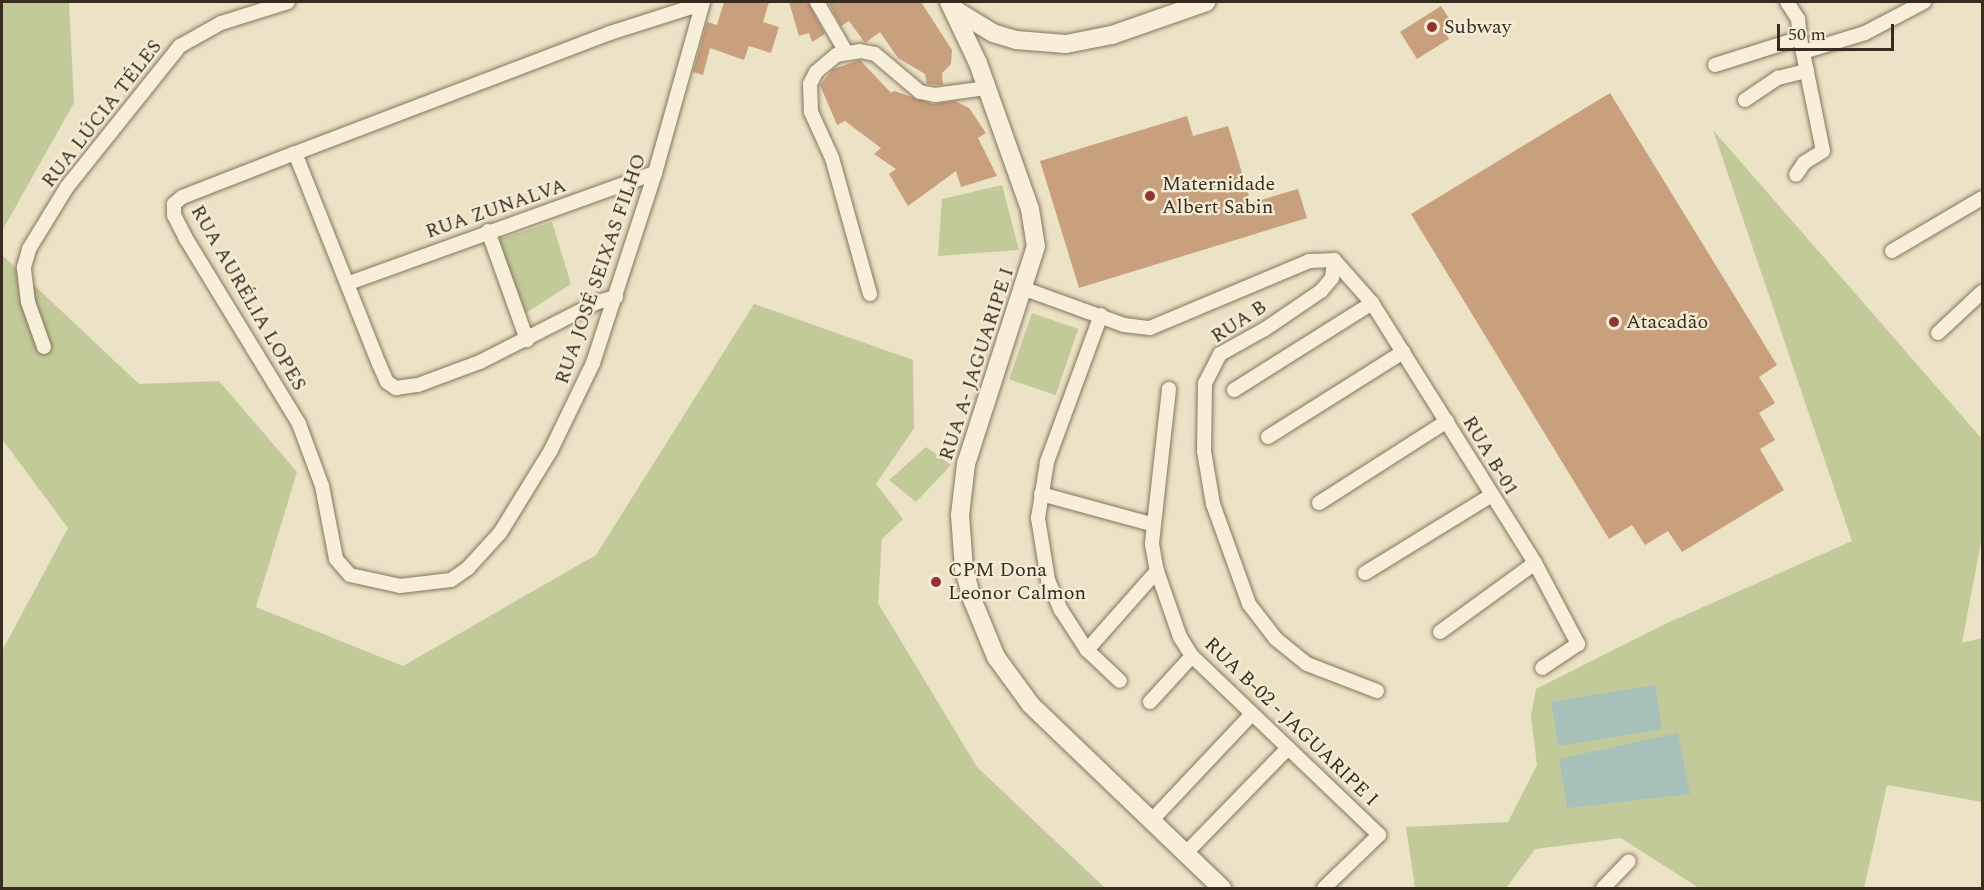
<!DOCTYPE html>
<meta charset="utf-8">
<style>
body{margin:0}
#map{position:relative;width:1984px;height:890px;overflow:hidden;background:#ece2c6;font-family:Spectral,serif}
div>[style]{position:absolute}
.green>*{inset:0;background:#c2ca9a;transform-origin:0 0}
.water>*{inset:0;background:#a7c0ba;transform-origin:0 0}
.building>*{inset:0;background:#c8a07e}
.roads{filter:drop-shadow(0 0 2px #86755d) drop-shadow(0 0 2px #86755d)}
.minor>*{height:14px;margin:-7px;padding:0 7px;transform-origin:7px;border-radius:7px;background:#f7efd9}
.secondary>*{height:18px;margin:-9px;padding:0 9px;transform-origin:9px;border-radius:9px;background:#f7efd9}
.dots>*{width:16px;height:16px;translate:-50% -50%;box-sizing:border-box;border:3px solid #f4ecd5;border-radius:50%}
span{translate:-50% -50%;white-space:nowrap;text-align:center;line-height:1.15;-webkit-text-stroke:4.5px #f4ecd5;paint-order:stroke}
.poi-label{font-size:20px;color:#372c20}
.left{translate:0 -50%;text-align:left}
.street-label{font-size:20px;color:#372c20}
.frame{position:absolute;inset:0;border:3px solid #372c20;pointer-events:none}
.scale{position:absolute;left:1777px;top:24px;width:117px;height:27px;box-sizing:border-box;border:3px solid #372c20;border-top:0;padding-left:8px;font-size:18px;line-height:21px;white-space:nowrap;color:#372c20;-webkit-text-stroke:4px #f4ecd5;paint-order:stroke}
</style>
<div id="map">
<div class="green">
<div style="clip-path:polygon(2px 2px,69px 2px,74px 103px,2px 231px)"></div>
<div style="clip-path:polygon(1713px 130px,1982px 439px,1982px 537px,1962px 643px,1982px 638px,1982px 802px,1887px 785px,1864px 888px,1699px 888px,1621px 838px,1535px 849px,1506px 888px,1415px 888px,1406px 827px,1508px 822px,1537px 765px,1531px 716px,1536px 689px,1665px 624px,1852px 541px)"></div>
<div style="clip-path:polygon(1002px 185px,1019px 250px,938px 256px,942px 199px)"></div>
<div style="clip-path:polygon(552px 222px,571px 284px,526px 313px,497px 240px)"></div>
<div style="clip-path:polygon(2px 255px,139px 384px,219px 381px,297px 472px,256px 607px,403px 666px,596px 555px,754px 304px,913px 360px,914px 428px,876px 484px,903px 519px,882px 539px,878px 603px,977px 767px,1105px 888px,2px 888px,2px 651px,68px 528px,2px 439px)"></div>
<div style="left:1032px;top:313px;width:49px;height:70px;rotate:19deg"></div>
<div style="clip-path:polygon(926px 447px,951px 465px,916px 502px,889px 480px)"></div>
</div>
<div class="water">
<div style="left:1655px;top:685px;width:45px;height:105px;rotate:81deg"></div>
<div style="clip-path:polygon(1678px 733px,1690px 794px,1567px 808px,1559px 759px)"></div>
</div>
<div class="building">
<div style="clip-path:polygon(724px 2px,769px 2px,763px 22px,779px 27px,771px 53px,749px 46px,744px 60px,710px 48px,703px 75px,693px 72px,707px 22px,717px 25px)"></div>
<div style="clip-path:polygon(789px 2px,808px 2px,825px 34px,812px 42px,809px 33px,799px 36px)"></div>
<div style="clip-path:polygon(828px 2px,921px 2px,952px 50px,951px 64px,942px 73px,943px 85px,927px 84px,925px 74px,898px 58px,880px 32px,865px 43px,849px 21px,841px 26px)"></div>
<div style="clip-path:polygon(1441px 6px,1452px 23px,1443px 29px,1449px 39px,1417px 59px,1400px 32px)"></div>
<div style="clip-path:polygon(860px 60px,891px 93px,894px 91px,933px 104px,955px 101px,969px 108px,986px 133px,978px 138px,997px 176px,961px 187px,956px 171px,908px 206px,889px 174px,896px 169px,874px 154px,881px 148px,845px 121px,837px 125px,820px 85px,833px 69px)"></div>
<div style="clip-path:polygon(1610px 93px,1777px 365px,1759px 377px,1775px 403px,1759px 413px,1775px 440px,1760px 449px,1784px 490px,1682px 552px,1668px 531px,1645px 545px,1632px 525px,1609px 539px,1411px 214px)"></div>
<div style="clip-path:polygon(1187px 116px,1193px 136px,1228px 126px,1251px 203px,1298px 189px,1307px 218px,1079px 288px,1040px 161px)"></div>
</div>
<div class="roads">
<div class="minor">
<div style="left:817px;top:2px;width:58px;rotate:59.9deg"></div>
<div style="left:1787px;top:2px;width:20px;rotate:57deg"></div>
<div style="left:1798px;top:19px;width:19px;rotate:84deg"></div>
<div style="left:701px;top:4px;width:96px;rotate:162.3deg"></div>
<div style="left:610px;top:33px;width:337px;rotate:159.1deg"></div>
<div style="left:295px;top:153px;width:121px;rotate:158.7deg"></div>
<div style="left:182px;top:197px;width:11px;rotate:139deg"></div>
<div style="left:174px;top:204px;width:11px;rotate:90deg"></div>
<div style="left:174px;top:215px;width:25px;rotate:63deg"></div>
<div style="left:185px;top:237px;width:219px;rotate:58.6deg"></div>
<div style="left:299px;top:424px;width:66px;rotate:69.6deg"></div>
<div style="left:322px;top:486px;width:74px;rotate:79.1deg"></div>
<div style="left:336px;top:559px;width:21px;rotate:49deg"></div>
<div style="left:350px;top:575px;width:51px;rotate:12.4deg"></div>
<div style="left:400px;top:586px;width:51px;rotate:-6.7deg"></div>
<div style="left:451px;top:580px;width:21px;rotate:-35deg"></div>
<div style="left:468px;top:568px;width:47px;rotate:-47.6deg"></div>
<div style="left:500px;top:533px;width:97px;rotate:-58.4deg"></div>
<div style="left:551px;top:450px;width:97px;rotate:-64.2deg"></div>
<div style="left:593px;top:363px;width:200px;rotate:-71.9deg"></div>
<div style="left:655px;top:173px;width:178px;rotate:-74.3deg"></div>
<div style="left:1803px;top:52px;width:65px;rotate:-17deg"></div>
<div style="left:1865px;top:33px;width:67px;rotate:-27.7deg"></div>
<div style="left:1715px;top:65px;width:89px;rotate:-17.6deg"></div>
<div style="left:1800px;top:38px;width:115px;rotate:78.5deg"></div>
<div style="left:1823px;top:151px;width:22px;rotate:148deg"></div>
<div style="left:1804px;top:163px;width:14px;rotate:124deg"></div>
<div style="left:1745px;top:100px;width:40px;rotate:-34deg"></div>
<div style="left:1778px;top:78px;width:30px;rotate:-14deg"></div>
<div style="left:295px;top:153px;width:227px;rotate:68.3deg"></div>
<div style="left:379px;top:364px;width:20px;rotate:66deg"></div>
<div style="left:387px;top:382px;width:11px;rotate:34deg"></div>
<div style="left:396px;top:388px;width:22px;rotate:-8deg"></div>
<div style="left:418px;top:385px;width:66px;rotate:-20.4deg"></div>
<div style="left:480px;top:362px;width:132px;rotate:-27deg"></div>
<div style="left:598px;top:302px;width:19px;rotate:-16deg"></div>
<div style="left:488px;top:231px;width:116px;rotate:70.3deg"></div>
<div style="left:1892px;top:251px;width:104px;rotate:-30.5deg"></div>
<div style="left:1334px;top:260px;width:57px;rotate:48.5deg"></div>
<div style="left:1372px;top:303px;width:307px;rotate:57.9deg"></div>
<div style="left:1535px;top:563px;width:92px;rotate:62deg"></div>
<div style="left:1578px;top:644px;width:43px;rotate:146.3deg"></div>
<div style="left:349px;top:283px;width:325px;rotate:-19.8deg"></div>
<div style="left:1025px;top:289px;width:105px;rotate:20deg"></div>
<div style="left:1124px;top:325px;width:26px;rotate:7deg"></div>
<div style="left:1150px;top:328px;width:173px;rotate:-22.8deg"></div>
<div style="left:1309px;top:261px;width:25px;rotate:-2deg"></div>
<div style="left:1334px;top:260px;width:18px;rotate:96deg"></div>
<div style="left:1332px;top:278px;width:17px;rotate:130deg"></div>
<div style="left:1321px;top:291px;width:68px;rotate:145.8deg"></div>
<div style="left:1265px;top:329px;width:51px;rotate:150.9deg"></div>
<div style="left:1220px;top:354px;width:33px;rotate:117deg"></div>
<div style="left:1205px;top:383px;width:68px;rotate:90.8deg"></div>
<div style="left:1204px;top:451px;width:54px;rotate:80.4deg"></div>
<div style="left:1213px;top:504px;width:106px;rotate:70.2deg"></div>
<div style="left:1249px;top:604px;width:44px;rotate:52.4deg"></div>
<div style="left:1276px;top:639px;width:40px;rotate:39deg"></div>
<div style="left:1307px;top:664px;width:75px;rotate:21.1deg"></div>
<div style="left:870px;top:294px;width:141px;rotate:-105.6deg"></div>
<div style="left:832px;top:158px;width:51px;rotate:-114.5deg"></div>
<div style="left:811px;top:112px;width:28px;rotate:-92deg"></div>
<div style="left:810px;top:84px;width:13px;rotate:-63deg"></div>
<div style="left:816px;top:72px;width:26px;rotate:-40deg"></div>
<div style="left:836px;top:55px;width:24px;rotate:-9deg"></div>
<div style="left:860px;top:51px;width:15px;rotate:11deg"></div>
<div style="left:875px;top:54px;width:59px;rotate:40.2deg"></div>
<div style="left:920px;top:92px;width:15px;rotate:11deg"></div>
<div style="left:935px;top:95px;width:51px;rotate:-7.8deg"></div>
<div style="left:1101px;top:315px;width:157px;rotate:110.2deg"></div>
<div style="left:1047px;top:462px;width:57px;rotate:99.1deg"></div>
<div style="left:1038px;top:518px;width:63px;rotate:80.8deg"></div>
<div style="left:1048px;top:580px;width:33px;rotate:67deg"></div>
<div style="left:1061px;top:610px;width:48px;rotate:57deg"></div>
<div style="left:1087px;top:650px;width:45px;rotate:43.2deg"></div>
<div style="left:1938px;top:333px;width:60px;rotate:-43deg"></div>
<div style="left:44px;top:347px;width:48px;rotate:-109.6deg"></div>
<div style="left:28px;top:302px;width:35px;rotate:-97deg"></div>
<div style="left:24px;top:267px;width:19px;rotate:-74deg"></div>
<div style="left:29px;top:249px;width:73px;rotate:-58.5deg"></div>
<div style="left:67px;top:187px;width:181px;rotate:-51.3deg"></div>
<div style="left:180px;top:46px;width:47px;rotate:-29.3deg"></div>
<div style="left:221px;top:23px;width:70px;rotate:-17.4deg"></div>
<div style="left:1169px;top:389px;width:156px;rotate:96.3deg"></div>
<div style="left:1152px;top:544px;width:27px;rotate:80deg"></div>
<div style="left:1157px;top:571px;width:70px;rotate:70.8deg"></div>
<div style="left:1180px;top:637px;width:22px;rotate:58deg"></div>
<div style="left:1192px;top:656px;width:259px;rotate:43.7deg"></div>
<div style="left:1379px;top:835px;width:76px;rotate:136.1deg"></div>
<div style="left:1234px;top:390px;width:163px;rotate:-32.2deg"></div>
<div style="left:1268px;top:437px;width:160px;rotate:-32.2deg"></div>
<div style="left:1041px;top:494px;width:114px;rotate:15.3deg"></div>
<div style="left:1319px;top:503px;width:152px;rotate:-32.6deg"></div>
<div style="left:1365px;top:573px;width:147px;rotate:-31.6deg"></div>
<div style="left:1440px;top:632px;width:117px;rotate:-36deg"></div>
<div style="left:1087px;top:650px;width:106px;rotate:-48.5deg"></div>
<div style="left:1150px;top:702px;width:62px;rotate:-47.6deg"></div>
<div style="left:1151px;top:821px;width:147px;rotate:-46.7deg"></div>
<div style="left:1185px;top:854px;width:148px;rotate:-45.8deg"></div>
<div style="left:1603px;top:888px;width:37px;rotate:-46deg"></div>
</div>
<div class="secondary">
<div style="left:949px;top:2px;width:68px;rotate:64.6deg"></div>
<div style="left:978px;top:63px;width:155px;rotate:70.4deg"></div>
<div style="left:1030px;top:209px;width:37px;rotate:81deg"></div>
<div style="left:1036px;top:246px;width:229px;rotate:107.8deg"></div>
<div style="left:966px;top:464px;width:51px;rotate:96.7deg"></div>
<div style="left:960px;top:515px;width:54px;rotate:85.8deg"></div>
<div style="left:964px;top:569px;width:31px;rotate:75deg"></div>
<div style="left:972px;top:599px;width:63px;rotate:67.5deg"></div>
<div style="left:996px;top:657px;width:59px;rotate:53.9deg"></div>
<div style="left:1031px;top:705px;width:265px;rotate:43.8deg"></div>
<div style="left:957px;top:11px;width:42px;rotate:31.4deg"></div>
<div style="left:993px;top:33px;width:24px;rotate:17deg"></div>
<div style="left:1016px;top:40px;width:50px;rotate:4.6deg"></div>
<div style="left:1066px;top:44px;width:47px;rotate:-11.1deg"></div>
<div style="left:1112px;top:35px;width:100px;rotate:-19.3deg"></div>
</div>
</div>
<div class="dots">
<div style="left:1432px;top:27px;background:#923430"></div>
<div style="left:1150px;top:196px;background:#923430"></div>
<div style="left:1614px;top:322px;background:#923430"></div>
<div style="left:936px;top:582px;background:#923430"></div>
</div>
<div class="poi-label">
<span class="left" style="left:1444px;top:27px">Subway</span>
<span class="left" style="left:1162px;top:196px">Maternidade<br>Albert Sabin</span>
<span class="left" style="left:1626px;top:322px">Atacadão</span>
<span class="left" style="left:948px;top:582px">CPM Dona<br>Leonor Calmon</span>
</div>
<div class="street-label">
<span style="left:102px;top:114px;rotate:-52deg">RUA LÚCIA TÉLES</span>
<span style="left:496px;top:209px;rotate:-19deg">RUA ZUNALVA</span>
<span style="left:601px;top:269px;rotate:-71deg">RUA JOSÉ SEIXAS FILHO</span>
<span style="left:248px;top:298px;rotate:60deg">RUA AURÉLIA LOPES</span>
<span style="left:1239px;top:322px;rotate:-33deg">RUA B</span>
<span style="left:977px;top:364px;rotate:-72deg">RUA A- JAGUARIPE I</span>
<span style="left:1490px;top:456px;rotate:59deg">RUA B-01</span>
<span style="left:1291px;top:722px;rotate:44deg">RUA B-02 - JAGUARIPE I</span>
</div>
<div class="frame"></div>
<div class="scale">50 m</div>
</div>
